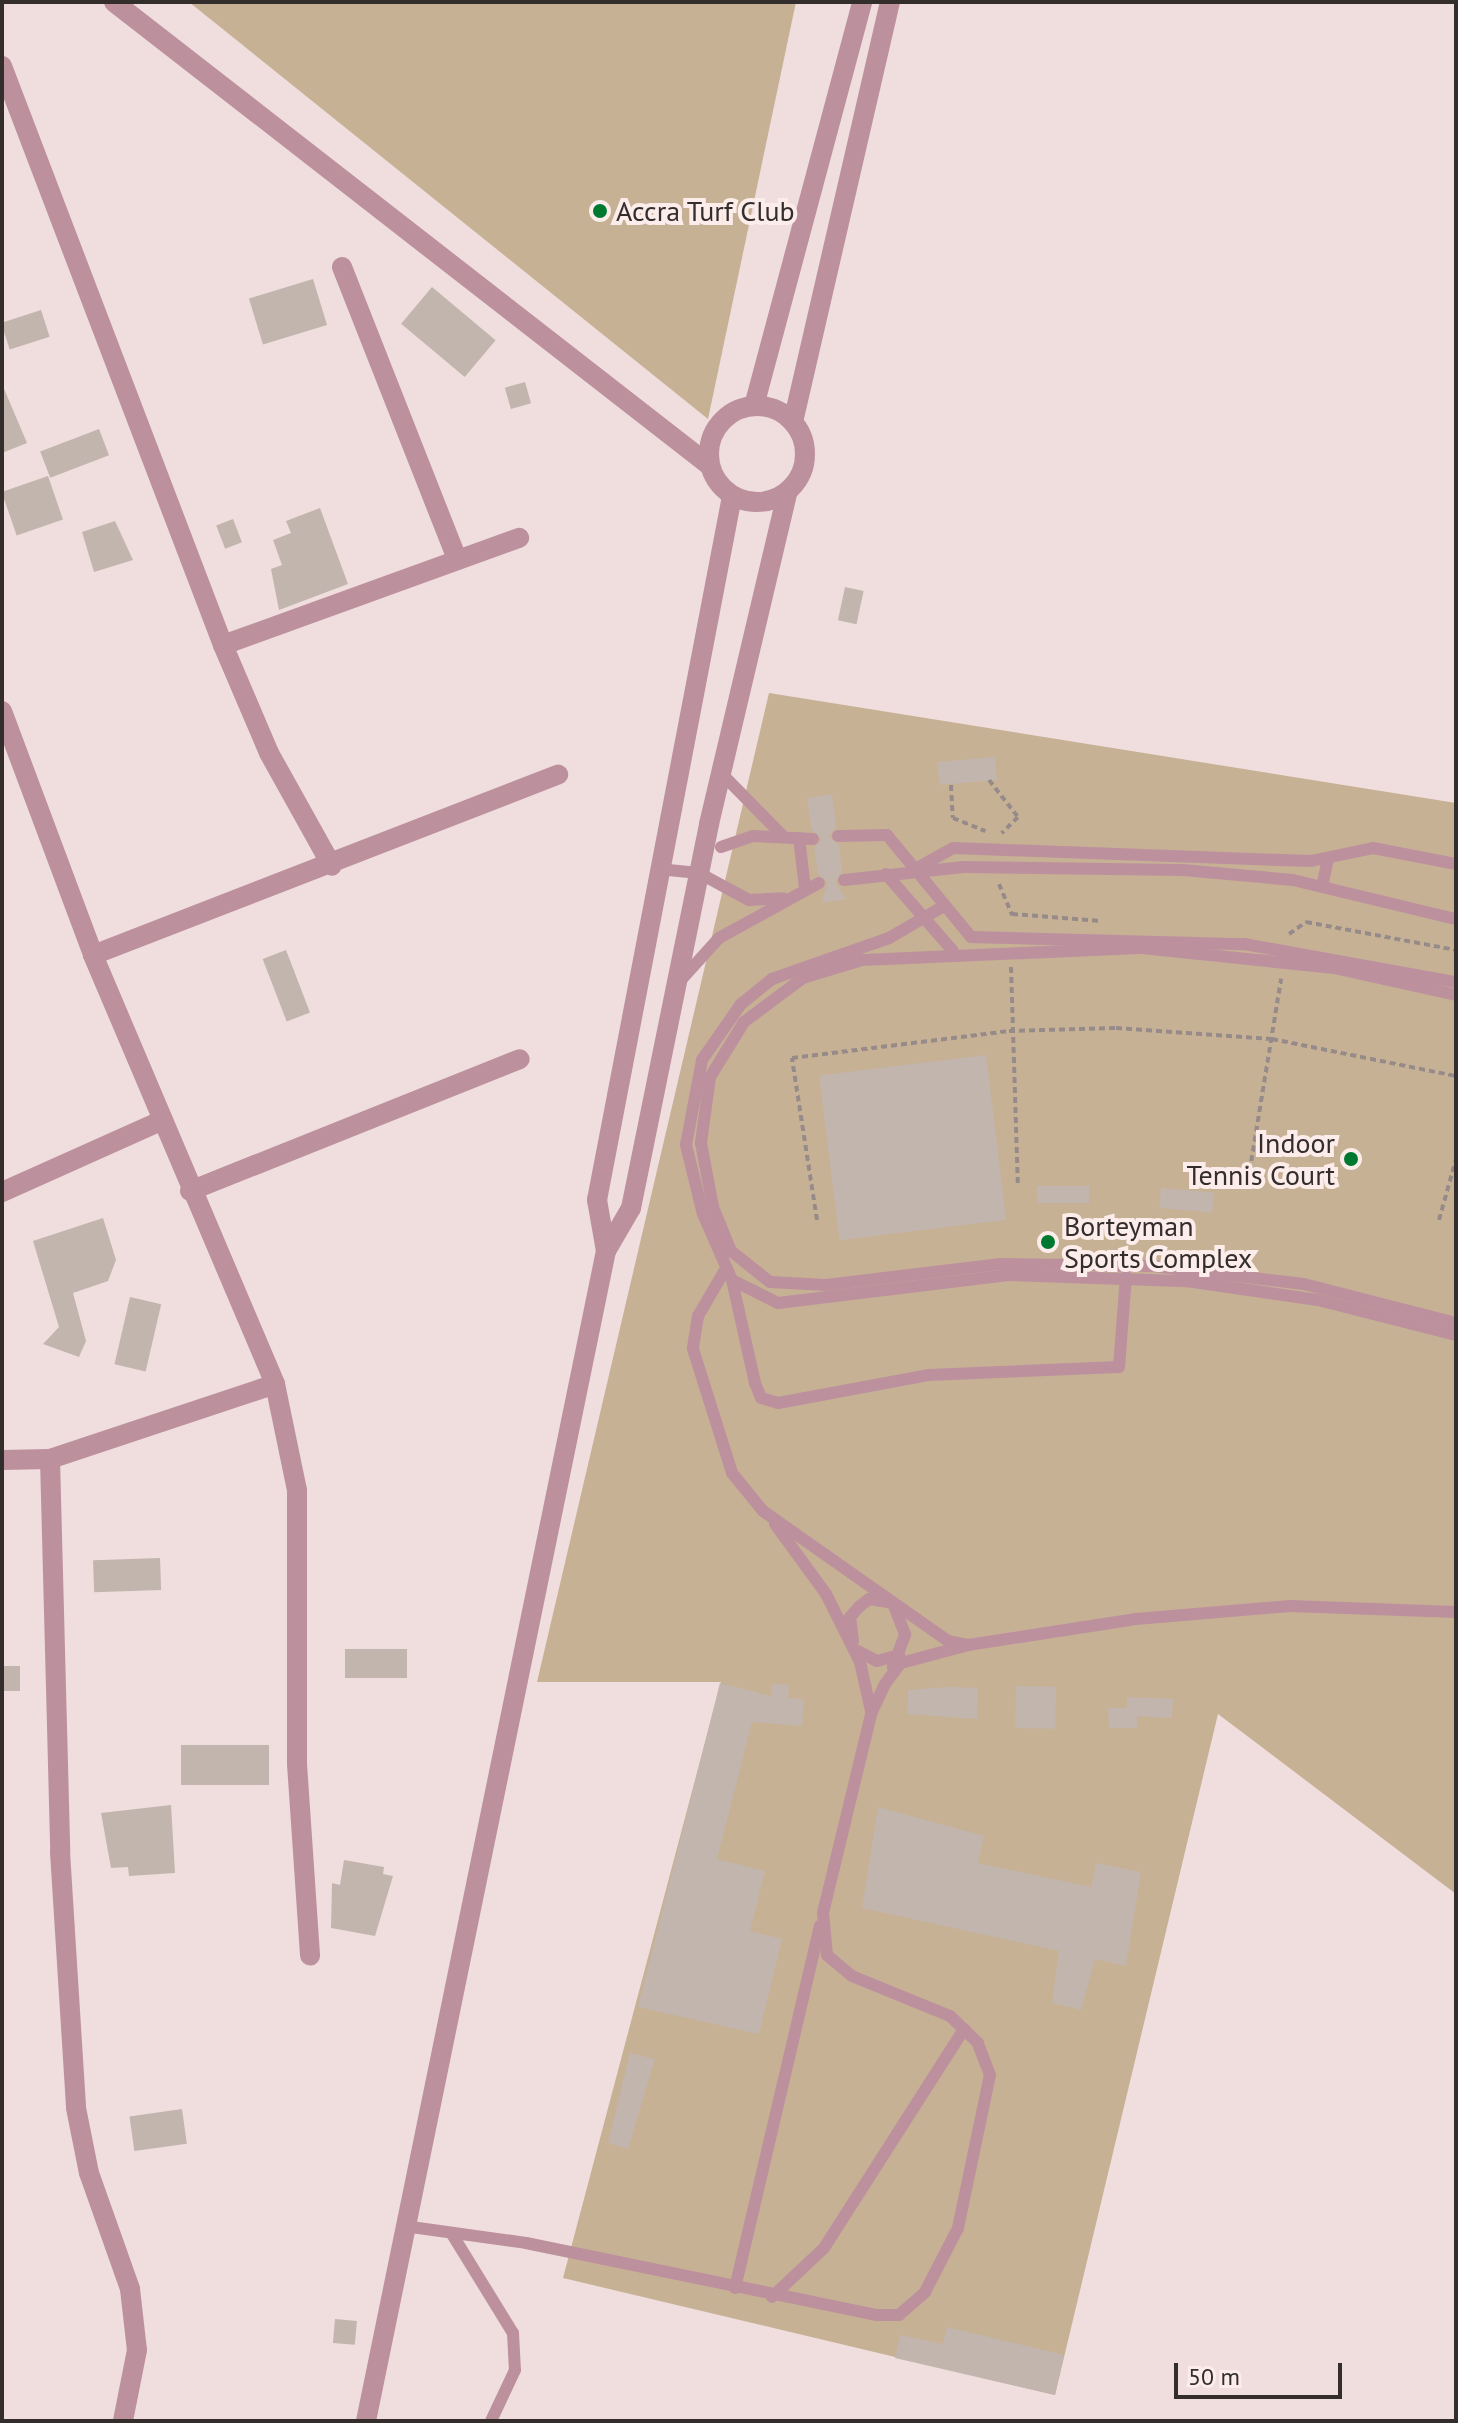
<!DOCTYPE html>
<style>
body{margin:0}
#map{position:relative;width:1458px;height:2423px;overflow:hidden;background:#efdedd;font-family:"PT Sans",sans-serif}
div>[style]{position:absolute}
.green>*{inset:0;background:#c7b195}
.building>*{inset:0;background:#c2b5ae;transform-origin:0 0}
.path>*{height:4px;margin-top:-2px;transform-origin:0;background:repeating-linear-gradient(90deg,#978b8a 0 6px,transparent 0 10px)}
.lane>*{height:12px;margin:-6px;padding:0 6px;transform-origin:6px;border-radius:6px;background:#bd909e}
.street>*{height:20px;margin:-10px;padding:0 10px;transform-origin:10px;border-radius:10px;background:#bd909e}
.street>.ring{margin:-10px;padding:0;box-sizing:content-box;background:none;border:20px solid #bd909e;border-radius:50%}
.dots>*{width:22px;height:22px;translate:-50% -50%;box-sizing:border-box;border:4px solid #fcecea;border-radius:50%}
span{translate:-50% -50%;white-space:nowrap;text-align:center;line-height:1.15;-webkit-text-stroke:8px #fcecea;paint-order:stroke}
.poi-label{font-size:28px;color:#332d2c}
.left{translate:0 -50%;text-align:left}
.right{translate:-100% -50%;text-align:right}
.frame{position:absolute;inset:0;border:4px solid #332d2c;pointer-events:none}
.scale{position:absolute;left:1174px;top:2363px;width:168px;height:36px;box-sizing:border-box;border:4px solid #332d2c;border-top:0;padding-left:10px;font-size:24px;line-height:28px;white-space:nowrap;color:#332d2c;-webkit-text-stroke:6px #fcecea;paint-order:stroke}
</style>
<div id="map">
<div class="green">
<div style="clip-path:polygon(189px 2px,796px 2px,708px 419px)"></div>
<div style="clip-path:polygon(769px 693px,1456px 803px,1456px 1894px,1218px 1714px,1055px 2395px,563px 2278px,721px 1682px,537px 1682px)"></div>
</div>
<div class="building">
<div style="left:313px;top:279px;width:48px;height:67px;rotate:73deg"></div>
<div style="left:432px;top:287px;width:83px;height:48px;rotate:40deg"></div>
<div style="left:41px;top:310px;width:28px;height:42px;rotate:72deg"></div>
<div style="left:525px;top:382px;width:22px;height:21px;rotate:74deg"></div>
<div style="clip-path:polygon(2px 384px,27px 443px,2px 453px)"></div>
<div style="left:99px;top:429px;width:28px;height:63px;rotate:69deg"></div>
<div style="left:48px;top:476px;width:46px;height:49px;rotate:71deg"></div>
<div style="clip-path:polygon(320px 508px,348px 584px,279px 610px,271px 569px,282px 565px,273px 540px,291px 533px,286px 521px)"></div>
<div style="left:233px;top:519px;width:25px;height:18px;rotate:69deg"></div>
<div style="clip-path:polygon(115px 521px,133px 560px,94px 572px,82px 532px)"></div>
<div style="left:845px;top:587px;width:19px;height:34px;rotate:12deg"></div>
<div style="left:995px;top:757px;width:23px;height:58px;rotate:85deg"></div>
<div style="clip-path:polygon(832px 794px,836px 827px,829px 837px,839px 845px,842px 871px,835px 882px,846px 899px,822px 903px,828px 882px,818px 874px,814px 848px,822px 839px,812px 830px,807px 798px)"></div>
<div style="left:286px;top:950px;width:67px;height:25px;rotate:69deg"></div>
<div style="left:986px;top:1055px;width:166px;height:168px;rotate:83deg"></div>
<div style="left:1037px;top:1186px;width:52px;height:17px"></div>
<div style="left:1161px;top:1188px;width:53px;height:20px;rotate:5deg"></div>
<div style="clip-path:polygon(103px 1218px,116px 1260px,108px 1281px,73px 1293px,86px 1341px,79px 1357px,43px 1344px,59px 1327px,33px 1241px)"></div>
<div style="left:130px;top:1297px;width:32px;height:69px;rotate:13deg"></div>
<div style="left:160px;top:1558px;width:32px;height:67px;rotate:88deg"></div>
<div style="left:407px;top:1649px;width:29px;height:62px;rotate:90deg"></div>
<div style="left:2px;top:1666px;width:18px;height:25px"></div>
<div style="clip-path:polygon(720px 1683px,771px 1696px,772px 1684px,789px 1685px,788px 1698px,804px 1699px,802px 1726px,752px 1722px,717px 1859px,765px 1871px,750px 1931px,782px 1939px,759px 2034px,638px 2007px)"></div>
<div style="left:1016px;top:1686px;width:40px;height:42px;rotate:1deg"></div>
<div style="clip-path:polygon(947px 1687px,978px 1688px,977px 1719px,907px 1714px,908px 1690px)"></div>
<div style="clip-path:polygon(1127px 1697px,1173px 1699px,1172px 1718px,1137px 1716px,1137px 1728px,1109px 1728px,1108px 1708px,1127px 1708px)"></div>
<div style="left:269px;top:1745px;width:40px;height:88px;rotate:90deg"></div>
<div style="clip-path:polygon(171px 1805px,175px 1873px,129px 1876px,128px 1867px,111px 1868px,101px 1813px)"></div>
<div style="clip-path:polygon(878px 1807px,984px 1836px,978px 1863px,1091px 1887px,1096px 1863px,1141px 1872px,1126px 1966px,1095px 1959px,1081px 2010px,1052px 2003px,1059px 1951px,862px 1908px)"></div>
<div style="clip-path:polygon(344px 1860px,384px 1867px,383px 1874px,393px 1876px,375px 1936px,331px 1928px,332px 1883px,340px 1885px)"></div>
<div style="clip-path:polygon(630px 2053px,655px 2059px,628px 2149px,608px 2143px)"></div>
<div style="left:182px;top:2109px;width:35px;height:53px;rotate:82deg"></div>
<div style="left:335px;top:2319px;width:22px;height:24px;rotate:5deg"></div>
<div style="clip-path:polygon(947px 2327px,1064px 2355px,1055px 2395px,895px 2358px,900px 2335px,943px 2344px)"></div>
</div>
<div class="path">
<div style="left:989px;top:780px;width:47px;rotate:51.9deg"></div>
<div style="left:1018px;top:817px;width:23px;rotate:135deg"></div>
<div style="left:951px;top:785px;width:33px;rotate:87deg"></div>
<div style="left:953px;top:818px;width:35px;rotate:22deg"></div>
<div style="left:999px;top:884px;width:34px;rotate:67deg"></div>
<div style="left:1012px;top:914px;width:89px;rotate:4.5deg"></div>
<div style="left:1289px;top:934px;width:21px;rotate:-35deg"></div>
<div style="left:1306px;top:922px;width:153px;rotate:10.6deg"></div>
<div style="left:1011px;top:967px;width:218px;rotate:88.2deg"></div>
<div style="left:1248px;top:1181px;width:205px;rotate:-80.7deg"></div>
<div style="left:817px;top:1220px;width:164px;rotate:-98.8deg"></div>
<div style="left:792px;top:1058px;width:219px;rotate:-7.1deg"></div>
<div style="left:1009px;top:1031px;width:107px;rotate:-1.6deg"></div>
<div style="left:1116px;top:1028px;width:156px;rotate:4deg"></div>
<div style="left:1272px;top:1039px;width:188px;rotate:11.4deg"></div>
<div style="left:1439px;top:1220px;width:63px;rotate:-74.4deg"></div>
</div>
<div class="lane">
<div style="left:721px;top:773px;width:88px;rotate:45.5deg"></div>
<div style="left:838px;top:836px;width:49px;rotate:-1.2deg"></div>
<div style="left:887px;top:835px;width:132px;rotate:50.5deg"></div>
<div style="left:971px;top:937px;width:273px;rotate:1.5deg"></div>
<div style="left:1244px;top:944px;width:215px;rotate:10.2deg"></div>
<div style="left:799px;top:838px;width:50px;rotate:83.2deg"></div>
<div style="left:721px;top:847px;width:34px;rotate:-19deg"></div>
<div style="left:753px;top:836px;width:60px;rotate:2.9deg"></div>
<div style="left:919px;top:867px;width:39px;rotate:-29deg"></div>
<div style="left:953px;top:848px;width:358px;rotate:2.1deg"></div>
<div style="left:1311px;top:861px;width:63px;rotate:-11.8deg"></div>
<div style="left:1373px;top:848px;width:85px;rotate:10.9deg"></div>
<div style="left:658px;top:869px;width:41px;rotate:5.6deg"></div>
<div style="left:699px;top:873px;width:57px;rotate:28.4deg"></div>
<div style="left:749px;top:900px;width:34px;rotate:-3deg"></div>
<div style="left:886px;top:874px;width:102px;rotate:49deg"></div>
<div style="left:844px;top:880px;width:120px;rotate:-6.2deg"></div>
<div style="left:963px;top:867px;width:220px;rotate:0.8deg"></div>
<div style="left:1183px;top:870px;width:110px;rotate:5.2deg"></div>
<div style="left:1293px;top:880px;width:168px;rotate:13.5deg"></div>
<div style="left:1322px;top:887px;width:30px;rotate:-78deg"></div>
<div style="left:944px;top:906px;width:64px;rotate:149.8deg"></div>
<div style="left:889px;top:938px;width:124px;rotate:160.7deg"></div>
<div style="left:772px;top:979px;width:40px;rotate:141deg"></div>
<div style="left:741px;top:1004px;width:68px;rotate:124.9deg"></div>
<div style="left:702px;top:1060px;width:86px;rotate:100.7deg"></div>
<div style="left:686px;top:1145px;width:71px;rotate:76.2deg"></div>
<div style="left:703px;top:1214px;width:72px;rotate:66.3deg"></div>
<div style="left:732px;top:1280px;width:51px;rotate:26.6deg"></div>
<div style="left:778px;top:1303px;width:234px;rotate:-6.9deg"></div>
<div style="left:1010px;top:1275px;width:176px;rotate:2deg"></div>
<div style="left:1186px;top:1281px;width:133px;rotate:8.2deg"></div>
<div style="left:1318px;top:1300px;width:142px;rotate:14.2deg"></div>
<div style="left:681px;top:980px;width:57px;rotate:-47.9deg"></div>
<div style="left:719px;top:938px;width:114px;rotate:-28.8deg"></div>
<div style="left:1456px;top:995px;width:125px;rotate:-167.5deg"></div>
<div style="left:1334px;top:968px;width:196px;rotate:-174.1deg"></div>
<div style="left:1139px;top:948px;width:277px;rotate:177.5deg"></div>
<div style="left:862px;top:960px;width:62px;rotate:163deg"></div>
<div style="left:803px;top:978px;width:74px;rotate:143.3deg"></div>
<div style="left:744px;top:1022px;width:65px;rotate:121.7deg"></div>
<div style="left:710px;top:1077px;width:67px;rotate:97.8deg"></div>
<div style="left:701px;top:1143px;width:65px;rotate:79.4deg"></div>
<div style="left:713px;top:1207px;width:48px;rotate:67.8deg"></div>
<div style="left:731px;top:1251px;width:50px;rotate:38.5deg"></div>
<div style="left:770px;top:1282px;width:56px;rotate:3.1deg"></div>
<div style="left:826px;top:1285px;width:174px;rotate:-6.9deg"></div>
<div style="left:999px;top:1264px;width:154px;rotate:0.7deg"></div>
<div style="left:1153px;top:1266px;width:152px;rotate:6.8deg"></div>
<div style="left:1304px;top:1284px;width:157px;rotate:14.4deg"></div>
<div style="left:725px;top:1270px;width:53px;rotate:120.4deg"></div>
<div style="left:698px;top:1316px;width:33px;rotate:99deg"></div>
<div style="left:693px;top:1349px;width:130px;rotate:72.5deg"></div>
<div style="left:732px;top:1473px;width:49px;rotate:50.8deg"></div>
<div style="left:763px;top:1511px;width:226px;rotate:35.1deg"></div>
<div style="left:948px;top:1641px;width:20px;rotate:11deg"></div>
<div style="left:968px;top:1645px;width:170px;rotate:-8.8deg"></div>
<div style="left:1136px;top:1619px;width:155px;rotate:-4.8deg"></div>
<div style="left:1290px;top:1606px;width:166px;rotate:2.1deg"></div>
<div style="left:732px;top:1280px;width:106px;rotate:77.4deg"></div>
<div style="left:755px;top:1383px;width:16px;rotate:68deg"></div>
<div style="left:761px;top:1398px;width:18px;rotate:16deg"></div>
<div style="left:778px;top:1403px;width:154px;rotate:-10.5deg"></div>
<div style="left:929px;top:1375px;width:190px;rotate:-2.4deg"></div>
<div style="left:1119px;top:1367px;width:91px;rotate:-85.6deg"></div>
<div style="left:775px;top:1524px;width:87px;rotate:53.9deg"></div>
<div style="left:826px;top:1594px;width:76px;rotate:63.4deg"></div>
<div style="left:860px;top:1662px;width:50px;rotate:77.3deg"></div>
<div style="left:853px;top:1641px;width:24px;rotate:-97deg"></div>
<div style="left:850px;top:1617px;width:15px;rotate:-48deg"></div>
<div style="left:860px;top:1606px;width:11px;rotate:-38deg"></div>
<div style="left:869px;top:1599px;width:24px;rotate:9deg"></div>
<div style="left:893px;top:1603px;width:34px;rotate:69deg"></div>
<div style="left:905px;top:1635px;width:34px;rotate:111deg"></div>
<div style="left:858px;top:1651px;width:21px;rotate:28deg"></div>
<div style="left:877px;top:1661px;width:23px;rotate:-15deg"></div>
<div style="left:404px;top:2226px;width:123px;rotate:7.9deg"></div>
<div style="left:526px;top:2243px;width:357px;rotate:11.6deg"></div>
<div style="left:876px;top:2315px;width:23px"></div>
<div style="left:899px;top:2315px;width:35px;rotate:-41deg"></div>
<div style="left:925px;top:2292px;width:72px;rotate:-62.7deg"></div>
<div style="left:958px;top:2228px;width:156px;rotate:-78.2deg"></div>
<div style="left:990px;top:2075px;width:34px;rotate:-111deg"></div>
<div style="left:978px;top:2043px;width:39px;rotate:-136deg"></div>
<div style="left:950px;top:2016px;width:106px;rotate:-157.8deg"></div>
<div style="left:852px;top:1976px;width:33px;rotate:-140deg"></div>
<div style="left:827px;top:1955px;width:42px;rotate:-95.4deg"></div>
<div style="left:823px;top:1913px;width:205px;rotate:-76.4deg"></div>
<div style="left:871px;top:1714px;width:33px;rotate:-65deg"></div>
<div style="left:885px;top:1684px;width:26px;rotate:-53deg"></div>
<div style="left:901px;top:1663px;width:69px;rotate:-15deg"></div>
<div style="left:452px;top:2234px;width:116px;rotate:58.4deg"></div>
<div style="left:513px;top:2333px;width:37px;rotate:87deg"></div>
<div style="left:515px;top:2370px;width:56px;rotate:115.2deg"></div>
<div style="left:735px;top:2288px;width:372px;rotate:-76.8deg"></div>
<div style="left:772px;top:2297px;width:71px;rotate:-43.3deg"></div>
<div style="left:824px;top:2248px;width:260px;rotate:-57.4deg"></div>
</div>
<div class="street">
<div style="left:114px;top:2px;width:754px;rotate:37.89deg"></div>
<div style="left:2px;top:66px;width:620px;rotate:69.11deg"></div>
<div style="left:223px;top:645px;width:117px;rotate:66.9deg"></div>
<div style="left:269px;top:753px;width:129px;rotate:60.9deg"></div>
<div style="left:342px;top:267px;width:314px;rotate:68.5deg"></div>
<div class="ring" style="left:709px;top:406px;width:76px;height:76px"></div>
<div style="left:754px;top:406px;width:418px;rotate:-75deg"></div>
<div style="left:793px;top:422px;width:431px;rotate:-77deg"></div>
<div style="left:223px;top:645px;width:315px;rotate:-19.9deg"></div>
<div style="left:2px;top:711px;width:260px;rotate:69.5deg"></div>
<div style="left:93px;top:955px;width:466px;rotate:67deg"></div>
<div style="left:275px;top:1384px;width:108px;rotate:78.3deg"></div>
<div style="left:297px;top:1490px;width:274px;rotate:90deg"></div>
<div style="left:297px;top:1764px;width:192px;rotate:86.1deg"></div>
<div style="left:93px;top:955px;width:499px;rotate:-21.2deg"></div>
<div style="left:190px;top:1191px;width:355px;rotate:-21.8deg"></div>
<div style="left:2px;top:1192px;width:176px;rotate:-24.1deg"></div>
<div style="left:606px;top:1251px;width:52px;rotate:-100deg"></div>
<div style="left:597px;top:1200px;width:717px;rotate:-79.14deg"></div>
<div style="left:50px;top:1459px;width:393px;rotate:88.5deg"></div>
<div style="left:60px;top:1852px;width:256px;rotate:86.4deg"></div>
<div style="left:76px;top:2108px;width:66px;rotate:78.7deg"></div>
<div style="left:89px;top:2173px;width:123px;rotate:70.5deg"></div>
<div style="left:130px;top:2289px;width:61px;rotate:83.5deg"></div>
<div style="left:137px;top:2350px;width:72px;rotate:101.2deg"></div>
<div style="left:2px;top:1460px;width:48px;rotate:-1.2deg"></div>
<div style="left:50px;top:1459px;width:237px;rotate:-18.4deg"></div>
<div style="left:366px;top:2421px;width:1194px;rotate:-78.41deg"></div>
<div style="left:606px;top:1251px;width:50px;rotate:-59.8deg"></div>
<div style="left:631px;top:1208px;width:392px;rotate:-78.5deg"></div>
<div style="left:709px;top:824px;width:342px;rotate:-76.7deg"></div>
</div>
<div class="dots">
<div style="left:600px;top:211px;background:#007930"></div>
<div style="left:1351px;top:1159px;background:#007930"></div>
<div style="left:1048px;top:1242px;background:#007930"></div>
</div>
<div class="poi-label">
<span class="left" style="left:616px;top:211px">Accra Turf Club</span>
<span class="right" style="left:1335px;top:1159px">Indoor<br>Tennis Court</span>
<span class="left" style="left:1064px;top:1242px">Borteyman<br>Sports Complex</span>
</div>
<div class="frame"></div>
<div class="scale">50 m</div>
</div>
